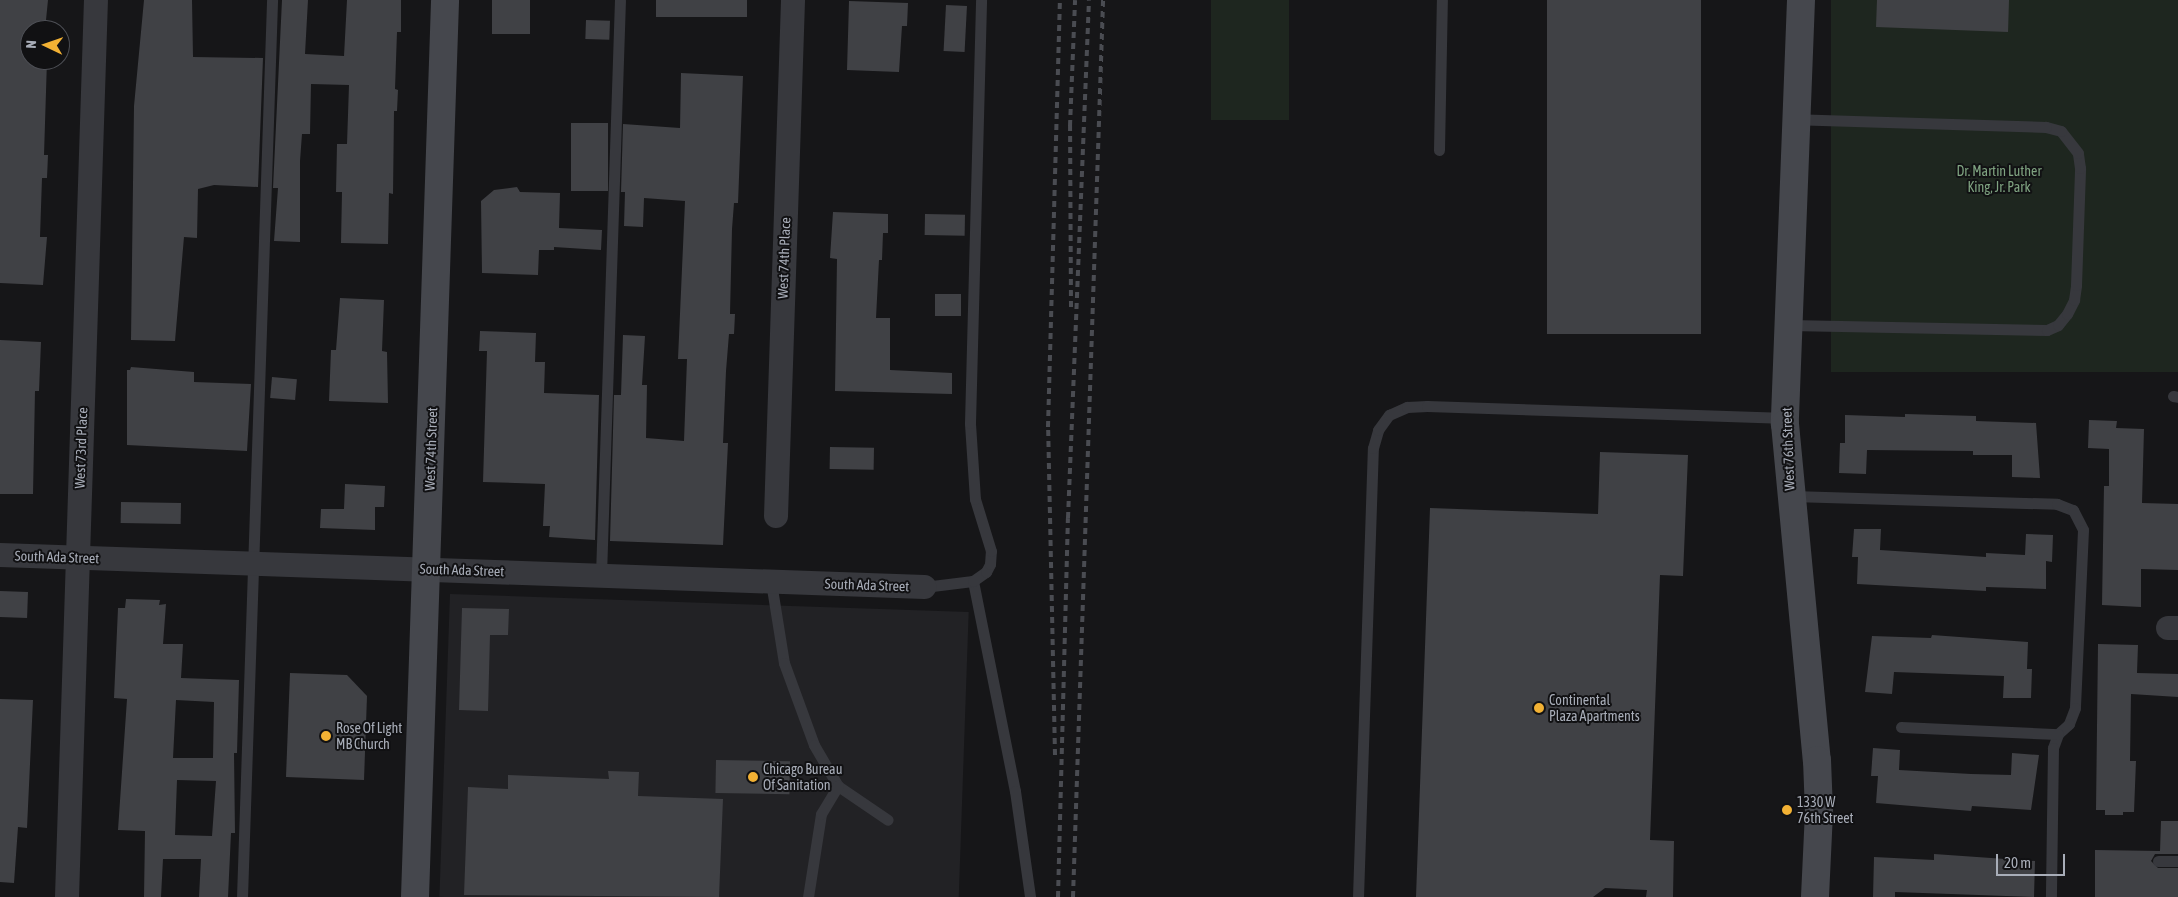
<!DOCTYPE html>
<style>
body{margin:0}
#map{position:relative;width:2178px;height:897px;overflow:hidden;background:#161618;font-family:"Asap Condensed",sans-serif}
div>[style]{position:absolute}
.built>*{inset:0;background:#222225;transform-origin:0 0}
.green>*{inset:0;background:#1e261f;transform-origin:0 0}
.building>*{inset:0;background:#404145;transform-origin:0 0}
.lane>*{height:11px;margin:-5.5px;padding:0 5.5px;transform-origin:5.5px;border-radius:5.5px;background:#37383d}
.street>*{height:24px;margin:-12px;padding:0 12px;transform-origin:12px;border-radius:12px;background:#37383d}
.secondary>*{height:28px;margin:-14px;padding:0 14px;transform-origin:14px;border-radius:14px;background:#45474d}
.rail>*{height:4px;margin-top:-2px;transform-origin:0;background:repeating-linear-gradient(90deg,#4a4c52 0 6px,transparent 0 11px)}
.dots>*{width:14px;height:14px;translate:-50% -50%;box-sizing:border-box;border:2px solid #111113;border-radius:50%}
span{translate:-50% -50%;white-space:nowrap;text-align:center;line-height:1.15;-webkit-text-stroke:4px #111113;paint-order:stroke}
.park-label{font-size:14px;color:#7fa381}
.street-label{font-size:14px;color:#a8adb8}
.poi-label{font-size:14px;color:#a8adb8}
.left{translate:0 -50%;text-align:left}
.north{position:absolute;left:20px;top:20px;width:50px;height:50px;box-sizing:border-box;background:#111113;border:1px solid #4d4f55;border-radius:50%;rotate:273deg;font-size:14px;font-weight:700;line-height:20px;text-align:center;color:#a8adb8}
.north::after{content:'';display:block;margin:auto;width:18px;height:22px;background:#f2b134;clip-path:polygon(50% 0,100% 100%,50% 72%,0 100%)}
.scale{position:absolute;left:1996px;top:854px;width:69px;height:22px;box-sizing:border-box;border:2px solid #a8adb8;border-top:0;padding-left:6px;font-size:15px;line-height:18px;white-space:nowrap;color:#a8adb8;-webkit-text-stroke:4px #111113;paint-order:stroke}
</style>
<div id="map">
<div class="built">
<div style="left:450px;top:594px;width:519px;height:303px;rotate:2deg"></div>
</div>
<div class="green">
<div style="left:1211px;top:0;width:78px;height:120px"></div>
<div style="left:1831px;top:0;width:347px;height:372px"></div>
</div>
<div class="building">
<div style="clip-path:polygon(0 0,48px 0,45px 30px,30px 30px,30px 60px,47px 60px,44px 155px,48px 155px,47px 178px,42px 178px,40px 237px,47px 237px,43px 285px,0 283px)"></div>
<div style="clip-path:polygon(144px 0,192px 0,193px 57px,263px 58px,258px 187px,214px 185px,198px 189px,197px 238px,184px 237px,175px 341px,131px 340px,134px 106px)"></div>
<div style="clip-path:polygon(282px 0,308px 0,305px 54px,344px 56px,347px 0,401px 0,401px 32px,397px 32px,395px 89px,398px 90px,397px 111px,394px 111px,393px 194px,389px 193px,388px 244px,341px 243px,342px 192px,336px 192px,337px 144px,347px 144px,349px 85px,311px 84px,310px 134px,302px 134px,300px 161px,300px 242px,274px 241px,278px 188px,273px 188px)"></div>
<div style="left:492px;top:0;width:38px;height:34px"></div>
<div style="left:656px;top:0;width:91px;height:17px"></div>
<div style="left:1547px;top:0;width:154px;height:334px"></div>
<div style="clip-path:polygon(1877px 0,2009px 0,2008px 32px,1876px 27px)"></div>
<div style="clip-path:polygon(849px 1px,908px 3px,907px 26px,902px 26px,899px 72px,847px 70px)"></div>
<div style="left:946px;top:5px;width:21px;height:46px;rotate:3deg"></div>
<div style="left:586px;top:20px;width:24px;height:19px;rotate:2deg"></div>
<div style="clip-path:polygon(681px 73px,743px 76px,738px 203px,734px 203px,732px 229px,730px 314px,735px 314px,734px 334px,729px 334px,726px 371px,723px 443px,728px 443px,723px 545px,610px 541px,614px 395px,621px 395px,623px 335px,645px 336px,642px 385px,647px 385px,646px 438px,684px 441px,687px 359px,678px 359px,685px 201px,644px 198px,643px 227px,624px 226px,625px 192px,621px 192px,623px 124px,680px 128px)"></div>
<div style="left:571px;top:123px;width:37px;height:68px"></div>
<div style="clip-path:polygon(517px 187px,520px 192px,560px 193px,559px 228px,602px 230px,601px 250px,554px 247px,554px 250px,539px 250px,538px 275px,482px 273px,481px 201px,494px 190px)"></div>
<div style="clip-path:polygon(833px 212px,888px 214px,888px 233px,883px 233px,882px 260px,879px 260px,876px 318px,890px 318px,890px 370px,952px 373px,952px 394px,835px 391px,837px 259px,830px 258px)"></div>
<div style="left:925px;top:214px;width:40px;height:21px;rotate:1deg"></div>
<div style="left:935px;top:294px;width:26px;height:22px"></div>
<div style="clip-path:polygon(340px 298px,384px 300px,382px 351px,387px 352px,388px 403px,329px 401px,331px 350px,336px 350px)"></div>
<div style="clip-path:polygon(480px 331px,536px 333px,535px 362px,545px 362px,544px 393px,599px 395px,595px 540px,549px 537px,550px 526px,543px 526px,545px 484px,483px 482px,487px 351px,479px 351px)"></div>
<div style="clip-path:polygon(0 340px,41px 342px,39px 391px,35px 391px,33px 494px,0 494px)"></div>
<div style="clip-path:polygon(131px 367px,194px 372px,194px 382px,251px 384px,247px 451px,127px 445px,127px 370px,130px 370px)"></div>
<div style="left:272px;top:377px;width:25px;height:21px;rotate:5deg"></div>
<div style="clip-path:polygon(1905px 414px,1976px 416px,1976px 421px,2036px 423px,2040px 478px,2012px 477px,2012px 455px,1973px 455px,1973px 451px,1867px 450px,1866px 474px,1839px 473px,1840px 443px,1845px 443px,1845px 415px,1905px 417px)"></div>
<div style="clip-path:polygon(2089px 420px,2117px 421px,2116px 428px,2144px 429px,2142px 503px,2178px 504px,2178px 570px,2141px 569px,2141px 607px,2102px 605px,2104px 486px,2109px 486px,2109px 449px,2088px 448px)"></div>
<div style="left:830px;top:447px;width:44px;height:22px;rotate:1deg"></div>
<div style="clip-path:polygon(1600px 452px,1688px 455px,1683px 576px,1660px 575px,1650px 840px,1674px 841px,1673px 897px,1646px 897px,1647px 890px,1605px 888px,1593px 897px,1416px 897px,1430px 508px,1598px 514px)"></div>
<div style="clip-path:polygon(345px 484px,385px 486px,384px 507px,375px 507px,375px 530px,320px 528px,321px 509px,344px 509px)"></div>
<div style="left:121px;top:502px;width:60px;height:21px;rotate:1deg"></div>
<div style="clip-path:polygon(1854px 529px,1881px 529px,1880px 550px,1986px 557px,1986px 553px,2025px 555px,2026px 534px,2053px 535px,2052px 562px,2046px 561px,2046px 589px,1986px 587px,1986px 591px,1857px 584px,1858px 557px,1852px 557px)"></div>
<div style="left:0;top:591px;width:28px;height:26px;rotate:2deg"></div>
<div style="clip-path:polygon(evenodd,126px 599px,160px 600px,159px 605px,166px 604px,163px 644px,183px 644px,181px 678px,239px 680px,237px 753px,234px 753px,235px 833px,231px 833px,228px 897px,199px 897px,201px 859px,163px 859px,161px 897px,144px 897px,145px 831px,118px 830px,127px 699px,114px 698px,118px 608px,125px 608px,126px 599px,176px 700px,214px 702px,213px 758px,173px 758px,176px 700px,126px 599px,177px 780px,216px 781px,212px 836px,175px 835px,177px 780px)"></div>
<div style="clip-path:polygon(462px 608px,509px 609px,508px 635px,490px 635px,488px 711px,459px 710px)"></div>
<div style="clip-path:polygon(1932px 635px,2028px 642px,2027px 669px,2032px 669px,2031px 698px,2003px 698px,2004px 676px,1894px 672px,1892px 694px,1865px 692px,1872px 636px,1931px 638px)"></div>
<div style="clip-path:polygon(2098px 644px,2138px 645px,2137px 673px,2178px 674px,2178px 697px,2131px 694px,2130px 761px,2136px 761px,2134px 812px,2123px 812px,2123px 815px,2105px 815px,2105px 810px,2096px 810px)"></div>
<div style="clip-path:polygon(290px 673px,347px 675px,367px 696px,364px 780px,286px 777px)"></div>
<div style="clip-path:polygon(0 699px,33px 700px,27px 828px,18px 827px,14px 883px,0 882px)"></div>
<div style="clip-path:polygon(1873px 748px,1900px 750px,1899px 770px,1971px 774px,2011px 775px,2012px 753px,2039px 755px,2031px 810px,1972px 806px,1971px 811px,1876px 803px,1878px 776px,1871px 776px)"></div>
<div style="left:716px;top:760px;width:74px;height:33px;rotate:1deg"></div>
<div style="clip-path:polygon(608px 771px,639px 772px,638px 796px,723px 799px,719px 897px,464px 895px,468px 787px,508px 789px,508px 775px,609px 779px)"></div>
<div style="clip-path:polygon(2161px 821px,2178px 821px,2178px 854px,2155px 854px,2151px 861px,2158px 868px,2178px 868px,2178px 897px,2095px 897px,2095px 850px,2160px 851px)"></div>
<div style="clip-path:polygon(1934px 854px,2035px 861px,2034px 897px,1895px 892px,1895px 897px,1873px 897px,1874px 857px,1934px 860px)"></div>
</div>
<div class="lane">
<div style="left:1439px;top:150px;width:150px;rotate:-88.9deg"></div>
<div style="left:1789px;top:325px;width:258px;rotate:1.1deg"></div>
<div style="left:2047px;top:330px;width:12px;rotate:-24deg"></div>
<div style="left:2058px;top:325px;width:14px;rotate:-51deg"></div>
<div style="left:2067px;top:314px;width:16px;rotate:-63deg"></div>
<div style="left:2074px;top:300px;width:15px;rotate:-82deg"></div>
<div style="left:2076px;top:285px;width:117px;rotate:-88deg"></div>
<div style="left:2080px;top:168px;width:15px;rotate:-98deg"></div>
<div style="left:2078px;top:153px;width:28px;rotate:-128deg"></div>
<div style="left:2061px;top:131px;width:16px;rotate:-165deg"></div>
<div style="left:2046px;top:127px;width:249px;rotate:-178.2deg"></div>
<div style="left:2173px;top:396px;width:5px;rotate:11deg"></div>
<div style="left:1792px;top:496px;width:265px;rotate:1.7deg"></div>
<div style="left:2057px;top:504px;width:17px;rotate:21deg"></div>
<div style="left:2073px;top:510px;width:22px;rotate:63deg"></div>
<div style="left:2083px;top:530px;width:178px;rotate:92.6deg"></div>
<div style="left:2075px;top:708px;width:17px;rotate:111deg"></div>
<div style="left:2069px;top:724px;width:15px;rotate:138deg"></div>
<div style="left:2058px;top:734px;width:15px;rotate:110deg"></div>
<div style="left:2053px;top:748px;width:149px;rotate:90.8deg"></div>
<div style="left:601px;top:575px;width:575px;rotate:-88.11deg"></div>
<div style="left:973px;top:581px;width:214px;rotate:78.7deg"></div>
<div style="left:1015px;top:791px;width:107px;rotate:81.9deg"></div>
<div style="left:771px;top:582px;width:82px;rotate:80.9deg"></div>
<div style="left:784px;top:663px;width:87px;rotate:69.9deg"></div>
<div style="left:814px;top:745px;width:48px;rotate:59.7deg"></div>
<div style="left:838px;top:786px;width:60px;rotate:34.2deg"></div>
<div style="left:924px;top:587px;width:49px;rotate:-7deg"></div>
<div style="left:973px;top:581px;width:16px;rotate:-35deg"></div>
<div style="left:986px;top:572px;width:9px;rotate:-63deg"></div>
<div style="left:990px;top:564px;width:13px;rotate:-86deg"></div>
<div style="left:991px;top:551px;width:54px;rotate:-107.1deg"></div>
<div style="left:975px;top:499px;width:76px;rotate:-93.8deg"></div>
<div style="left:970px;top:423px;width:423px;rotate:-88.5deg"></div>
<div style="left:1901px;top:727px;width:157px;rotate:2.6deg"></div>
<div style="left:2158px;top:861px;width:20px"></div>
<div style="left:242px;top:897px;width:898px;rotate:-88.08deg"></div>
<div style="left:808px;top:897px;width:84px;rotate:-81.1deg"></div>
<div style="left:821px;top:814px;width:33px;rotate:-59deg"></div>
<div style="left:1358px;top:897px;width:449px;rotate:-88.1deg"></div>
<div style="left:1373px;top:448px;width:19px;rotate:-74deg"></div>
<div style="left:1378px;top:430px;width:19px;rotate:-54deg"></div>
<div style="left:1389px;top:415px;width:20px;rotate:-24deg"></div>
<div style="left:1407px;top:407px;width:20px;rotate:-3deg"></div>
<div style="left:1427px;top:406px;width:359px;rotate:1.9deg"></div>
</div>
<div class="street">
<div style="left:776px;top:516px;width:516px;rotate:-88.11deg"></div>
<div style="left:0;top:555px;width:925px;rotate:1.98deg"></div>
<div style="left:2168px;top:628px;width:10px"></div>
<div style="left:67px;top:897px;width:897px;rotate:-88.15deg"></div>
</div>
<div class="secondary">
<div style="left:1801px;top:0;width:424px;rotate:92.2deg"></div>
<div style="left:1785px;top:424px;width:338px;rotate:84.6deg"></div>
<div style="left:1817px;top:760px;width:52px;rotate:87.8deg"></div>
<div style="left:1819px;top:812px;width:85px;rotate:92.7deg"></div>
<div style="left:415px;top:897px;width:898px;rotate:-88.08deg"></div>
</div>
<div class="rail">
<div style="left:1071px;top:307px;width:181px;rotate:-90.3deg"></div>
<div style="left:1070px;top:126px;width:126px;rotate:-87.7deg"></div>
<div style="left:1055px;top:755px;width:328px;rotate:-91.2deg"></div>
<div style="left:1048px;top:427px;width:427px;rotate:-88.4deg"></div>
<div style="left:1058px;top:897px;width:379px;rotate:-88.5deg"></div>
<div style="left:1068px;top:518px;width:518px;rotate:-87.68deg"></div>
<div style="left:1073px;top:897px;width:898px;rotate:-88.08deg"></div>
</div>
<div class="dots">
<div style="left:1539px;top:708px;background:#f2b134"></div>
<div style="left:326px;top:736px;background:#f2b134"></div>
<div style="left:753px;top:777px;background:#f2b134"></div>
<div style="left:1787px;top:810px;background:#f2b134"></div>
</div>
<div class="park-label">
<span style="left:1999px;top:179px">Dr. Martin Luther<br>King, Jr. Park</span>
</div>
<div class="street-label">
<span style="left:784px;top:258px;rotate:-88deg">West 74th Place</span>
<span style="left:81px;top:448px;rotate:-88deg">West 73rd Place</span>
<span style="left:431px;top:449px;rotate:-88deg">West 74th Street</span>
<span style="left:1788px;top:449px;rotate:-92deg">West 76th Street</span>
<span style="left:57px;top:557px;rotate:2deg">South Ada Street</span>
<span style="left:462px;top:570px;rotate:2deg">South Ada Street</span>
<span style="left:867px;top:585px;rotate:2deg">South Ada Street</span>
</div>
<div class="poi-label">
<span class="left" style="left:1549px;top:708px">Continental<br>Plaza Apartments</span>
<span class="left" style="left:336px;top:736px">Rose Of Light<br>MB Church</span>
<span class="left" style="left:763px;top:777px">Chicago Bureau<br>Of Sanitation</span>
<span class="left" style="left:1797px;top:810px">1330 W<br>76th Street</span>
</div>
<div class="north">N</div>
<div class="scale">20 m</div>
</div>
